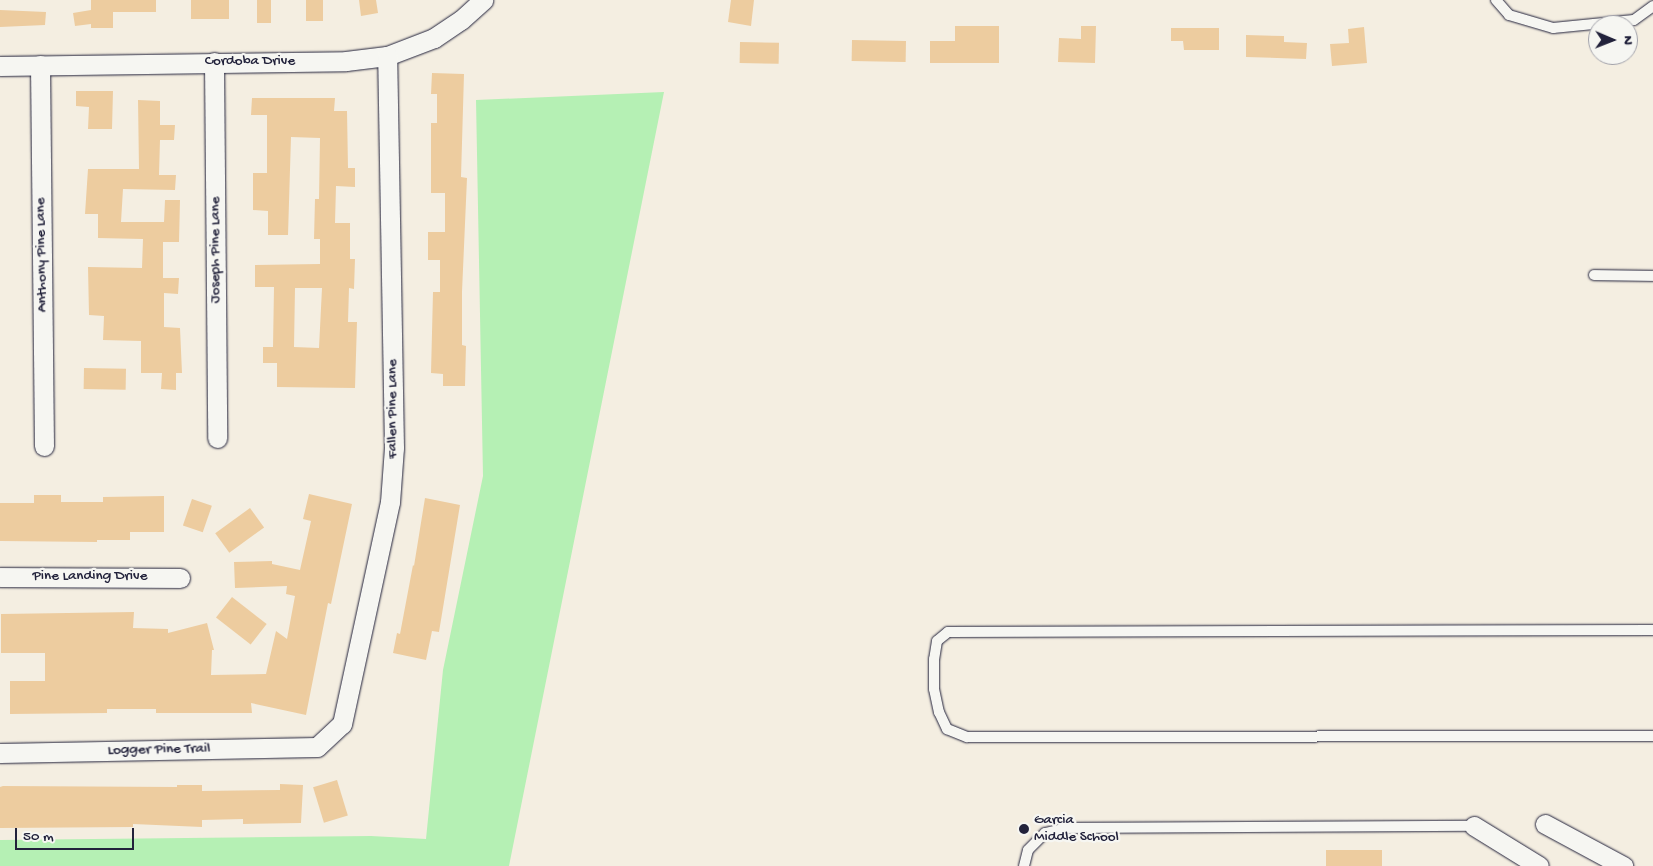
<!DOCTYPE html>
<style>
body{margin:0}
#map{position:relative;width:1653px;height:866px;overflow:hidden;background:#f4eee1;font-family:"Gochi Hand",sans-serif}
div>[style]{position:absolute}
.green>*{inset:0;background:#b5f0b4}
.building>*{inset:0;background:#edcc9f;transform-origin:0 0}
.roads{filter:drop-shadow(0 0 1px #22223b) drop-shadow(0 0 1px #22223b)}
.service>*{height:10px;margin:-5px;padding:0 5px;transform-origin:5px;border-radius:5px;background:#f6f6f2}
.minor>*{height:19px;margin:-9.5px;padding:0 9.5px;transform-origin:9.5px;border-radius:9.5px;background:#f6f6f2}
.dots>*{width:14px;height:14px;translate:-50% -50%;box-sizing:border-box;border:2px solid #f6f6f2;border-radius:50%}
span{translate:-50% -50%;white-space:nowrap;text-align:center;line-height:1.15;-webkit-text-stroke:4.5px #f6f6f2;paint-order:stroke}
.street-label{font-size:15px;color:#22223b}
.poi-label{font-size:15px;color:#22223b}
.left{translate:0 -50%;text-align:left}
.north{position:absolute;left:1588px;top:15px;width:50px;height:50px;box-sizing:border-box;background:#f6f6f2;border:1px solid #a1a1a9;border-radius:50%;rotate:91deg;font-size:14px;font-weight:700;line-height:20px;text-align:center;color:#22223b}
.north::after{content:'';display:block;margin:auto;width:18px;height:22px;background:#22223b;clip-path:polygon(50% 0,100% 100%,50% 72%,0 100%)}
.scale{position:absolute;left:15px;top:828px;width:119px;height:22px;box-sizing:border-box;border:2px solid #22223b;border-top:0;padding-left:6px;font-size:15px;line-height:18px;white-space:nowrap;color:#22223b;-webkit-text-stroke:4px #f6f6f2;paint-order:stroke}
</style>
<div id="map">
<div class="green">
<div style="clip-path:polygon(664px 92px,509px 866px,0 866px,0 840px,371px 836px,426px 839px,443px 670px,483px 476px,476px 100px)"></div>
</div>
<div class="building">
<div style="clip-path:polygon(91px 0,156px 0,156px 12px,113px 12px,113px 28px,91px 28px,91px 24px,75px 26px,73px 13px,91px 10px)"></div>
<div style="left:191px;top:0;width:38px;height:19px"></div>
<div style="left:257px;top:0;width:14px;height:23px"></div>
<div style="left:306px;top:0;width:17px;height:21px"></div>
<div style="clip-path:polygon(359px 0,376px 0,378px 13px,361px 16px)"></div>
<div style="clip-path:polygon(731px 0,754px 0,751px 26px,728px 22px)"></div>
<div style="clip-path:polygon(0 10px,46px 12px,45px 25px,0 27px)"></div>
<div style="clip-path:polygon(955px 26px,999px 26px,999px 63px,930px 63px,930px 41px,955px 41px)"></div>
<div style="clip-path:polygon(1081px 26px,1096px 26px,1095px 63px,1058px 62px,1059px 38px,1081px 39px)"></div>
<div style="clip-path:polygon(1364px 27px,1367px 63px,1332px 66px,1330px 44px,1349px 43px,1348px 29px)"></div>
<div style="clip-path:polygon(1171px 28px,1219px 28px,1219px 50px,1184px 50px,1183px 41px,1171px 41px)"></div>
<div style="clip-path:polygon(1246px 35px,1284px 36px,1284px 42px,1307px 43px,1306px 59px,1246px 57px)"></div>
<div style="left:852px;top:40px;width:54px;height:21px;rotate:1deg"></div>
<div style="left:740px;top:42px;width:39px;height:21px;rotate:1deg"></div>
<div style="clip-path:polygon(432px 73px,464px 74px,461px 177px,467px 178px,462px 292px,462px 345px,466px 346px,465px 386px,443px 386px,443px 374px,431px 373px,433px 292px,440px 292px,440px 260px,428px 260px,428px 232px,445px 232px,445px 193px,431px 193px,431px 123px,437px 123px,437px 94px,431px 94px)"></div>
<div style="clip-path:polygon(76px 91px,113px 91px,112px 129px,88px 129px,89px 107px,76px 106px)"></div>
<div style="clip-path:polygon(evenodd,252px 98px,335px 98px,334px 111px,347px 111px,348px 168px,355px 168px,355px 187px,336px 186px,335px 223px,350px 223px,350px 259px,355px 259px,354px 289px,349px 288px,348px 322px,357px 322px,355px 388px,277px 387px,277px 363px,263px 363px,263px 347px,273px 347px,274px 287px,255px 287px,255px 265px,320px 264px,320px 239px,314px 239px,315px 199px,319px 199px,320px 138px,291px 137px,288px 235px,268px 235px,268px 211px,253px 210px,253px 173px,267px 173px,267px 115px,251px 115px,252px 98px,295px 288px,322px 288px,319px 348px,294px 347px,295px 288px)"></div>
<div style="clip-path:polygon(138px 100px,160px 101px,160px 125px,175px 125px,174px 140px,160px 140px,159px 175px,176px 175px,175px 190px,123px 189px,121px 222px,164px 222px,165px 200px,180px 200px,179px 242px,163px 242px,163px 278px,179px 278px,178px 294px,164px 293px,164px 327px,180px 328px,182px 373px,176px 373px,176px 390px,161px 389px,162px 373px,141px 373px,141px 341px,103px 340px,104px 316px,89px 315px,88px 267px,142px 268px,143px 239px,98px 238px,98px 214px,85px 214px,88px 169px,139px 169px)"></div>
<div style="left:84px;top:368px;width:42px;height:21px;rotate:1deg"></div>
<div style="clip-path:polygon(309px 494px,352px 504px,331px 604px,328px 603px,306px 715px,251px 703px,252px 713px,156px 713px,156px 709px,107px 709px,107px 713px,10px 714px,10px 681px,45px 681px,45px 653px,1px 653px,1px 614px,134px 612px,133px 628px,168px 629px,168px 633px,207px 623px,214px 650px,212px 650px,211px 675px,266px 674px,276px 631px,287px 639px,295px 596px,286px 594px,287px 586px,235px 588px,234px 562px,272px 561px,272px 564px,300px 570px,311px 521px,303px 519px)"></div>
<div style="clip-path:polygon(34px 495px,61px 495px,61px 502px,103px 502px,103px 497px,164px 496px,164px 532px,130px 532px,130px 540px,97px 540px,97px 542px,0 541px,0 503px,34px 503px)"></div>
<div style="clip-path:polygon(425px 498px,460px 505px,439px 632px,432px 631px,426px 660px,393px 653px,397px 633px,400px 634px,413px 565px,414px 566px)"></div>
<div style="left:192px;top:499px;width:21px;height:28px;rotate:19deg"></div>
<div style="left:250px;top:508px;width:24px;height:43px;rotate:54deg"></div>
<div style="left:232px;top:597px;width:44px;height:26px;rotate:38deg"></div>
<div style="left:337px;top:780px;width:37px;height:25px;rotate:73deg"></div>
<div style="clip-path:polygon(280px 784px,303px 785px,301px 823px,243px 824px,243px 819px,202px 820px,202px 827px,133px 824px,133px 827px,0 828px,0 787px,3px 786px,177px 787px,177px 785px,202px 785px,202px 791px,280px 790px)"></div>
<div style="left:1326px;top:850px;width:56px;height:16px"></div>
</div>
<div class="roads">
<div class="service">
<div style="left:1496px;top:0;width:20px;rotate:49deg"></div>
<div style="left:1509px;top:15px;width:46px;rotate:16.5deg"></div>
<div style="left:1553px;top:28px;width:81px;rotate:-5.6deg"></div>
<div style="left:1634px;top:20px;width:24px;rotate:-36deg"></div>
<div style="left:1594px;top:275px;width:59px;rotate:1deg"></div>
<div style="left:1653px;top:630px;width:705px;rotate:179.84deg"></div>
<div style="left:948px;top:632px;width:14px;rotate:141deg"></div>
<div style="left:937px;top:641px;width:18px;rotate:99deg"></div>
<div style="left:934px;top:659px;width:30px;rotate:90deg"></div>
<div style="left:934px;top:689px;width:24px;rotate:78deg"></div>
<div style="left:939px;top:712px;width:19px;rotate:65deg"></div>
<div style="left:947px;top:729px;width:22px;rotate:22deg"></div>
<div style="left:967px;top:737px;width:686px;rotate:-0.08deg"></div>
<div style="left:1024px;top:866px;width:16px;rotate:-76deg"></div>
<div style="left:1028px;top:850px;width:24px;rotate:-45deg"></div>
<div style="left:1045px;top:833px;width:23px;rotate:-13deg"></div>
<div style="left:1067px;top:828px;width:407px;rotate:-0.3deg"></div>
</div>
<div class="minor">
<div style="left:214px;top:62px;width:376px;rotate:89.5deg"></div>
<div style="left:40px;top:65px;width:381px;rotate:89.4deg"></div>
<div style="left:0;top:66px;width:346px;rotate:-0.8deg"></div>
<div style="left:346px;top:61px;width:41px;rotate:-7deg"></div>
<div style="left:387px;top:56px;width:50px;rotate:-21deg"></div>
<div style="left:434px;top:38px;width:32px;rotate:-34deg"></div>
<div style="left:461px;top:20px;width:30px;rotate:-42deg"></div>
<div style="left:0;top:577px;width:180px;rotate:0.3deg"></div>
<div style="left:0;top:753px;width:317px;rotate:-1.1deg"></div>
<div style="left:317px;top:747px;width:34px;rotate:-43deg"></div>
<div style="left:342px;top:724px;width:227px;rotate:-77.8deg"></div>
<div style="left:390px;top:502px;width:54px;rotate:-85.8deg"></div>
<div style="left:394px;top:448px;width:392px;rotate:-91deg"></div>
<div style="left:1545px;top:824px;width:89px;rotate:28.3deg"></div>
<div style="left:1474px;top:826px;width:76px;rotate:31.6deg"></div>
</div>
</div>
<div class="dots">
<div style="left:1024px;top:829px;background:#22223b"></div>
</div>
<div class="street-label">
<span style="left:250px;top:62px">Cordoba Drive</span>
<span style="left:216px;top:250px;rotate:-90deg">Joseph Pine Lane</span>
<span style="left:42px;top:255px;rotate:-91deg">Anthony Pine Lane</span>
<span style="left:393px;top:409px;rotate:-90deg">Fallen Pine Lane</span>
<span style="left:90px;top:577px">Pine Landing Drive</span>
<span style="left:159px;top:750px;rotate:-1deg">Logger Pine Trail</span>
</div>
<div class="poi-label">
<span class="left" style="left:1034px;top:829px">Garcia<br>Middle School</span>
</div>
<div class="north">N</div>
<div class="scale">50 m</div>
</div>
